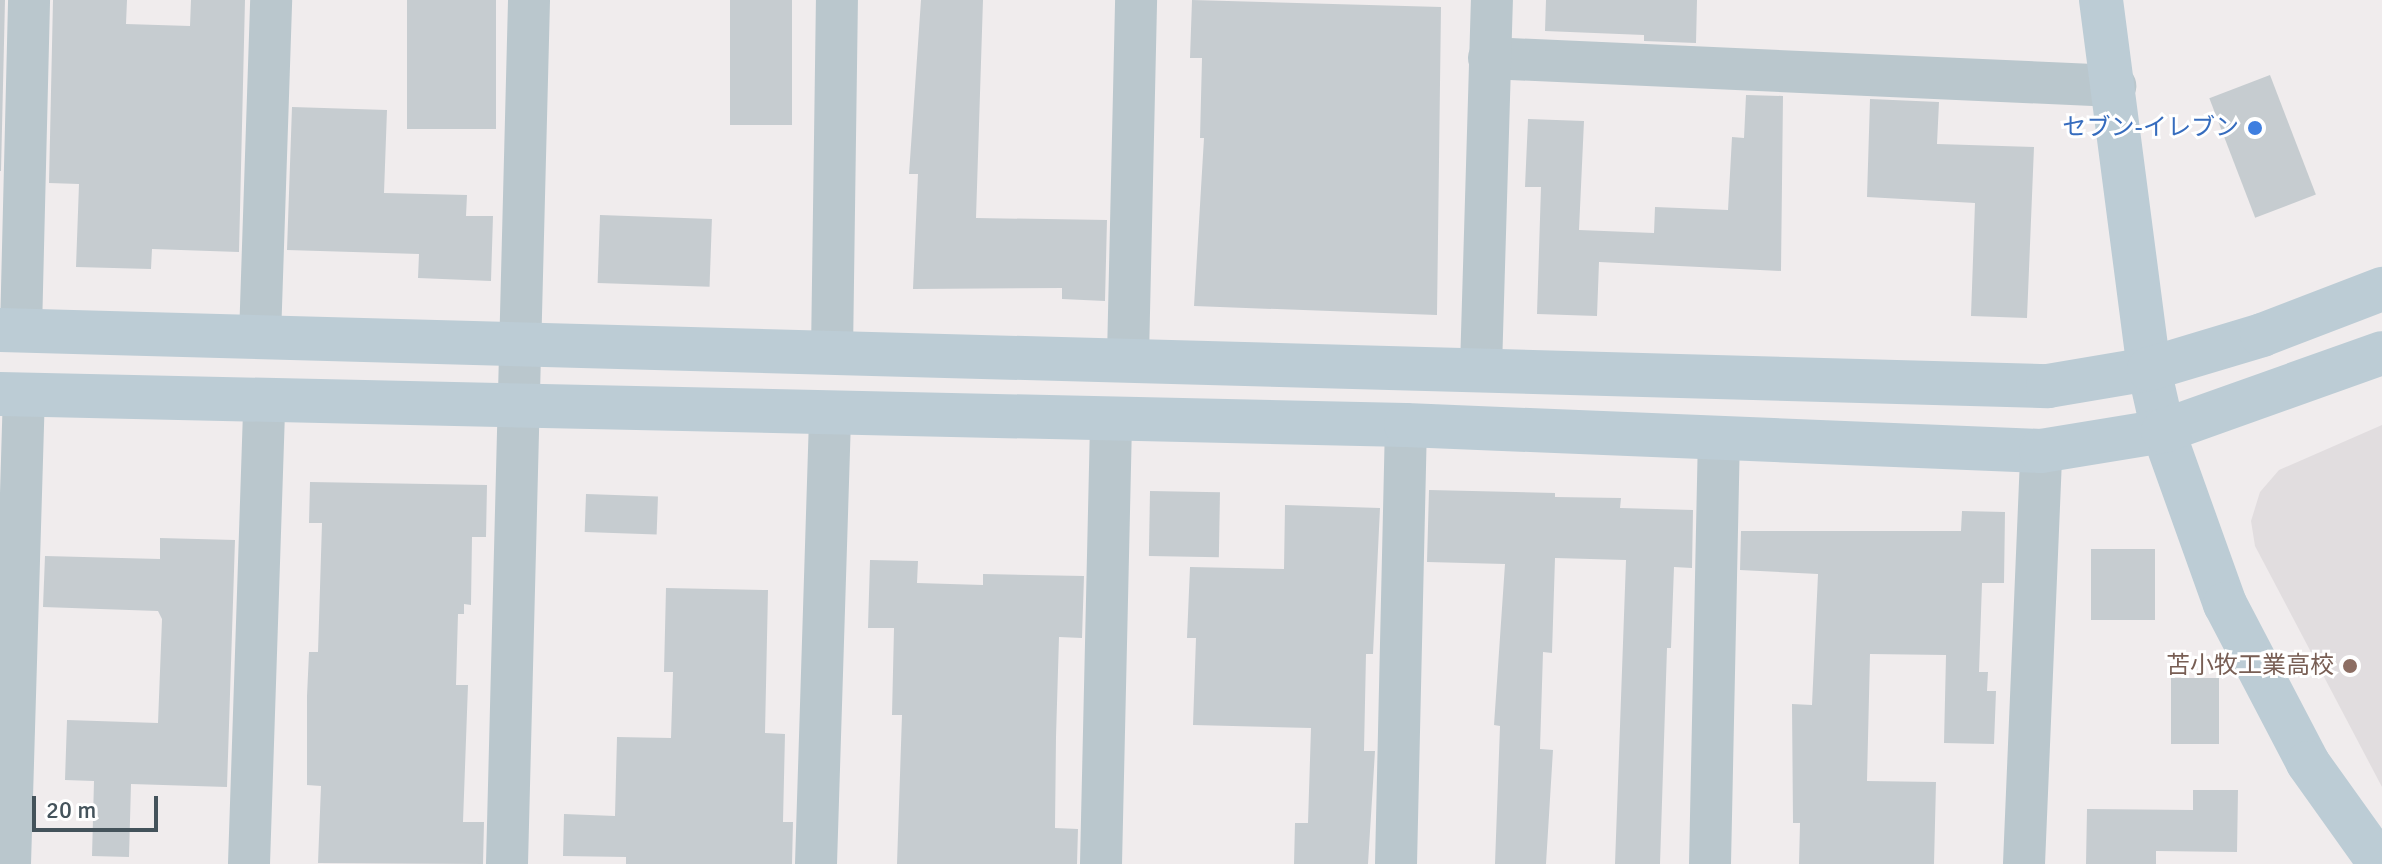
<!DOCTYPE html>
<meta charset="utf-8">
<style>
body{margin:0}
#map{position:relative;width:2382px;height:864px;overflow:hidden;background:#f0eced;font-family:Signika,"Noto Sans JP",sans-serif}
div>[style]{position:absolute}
.education>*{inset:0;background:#e1dddf}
.building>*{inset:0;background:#c6ccd0;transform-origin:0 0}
.street>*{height:42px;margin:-21px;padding:0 21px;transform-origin:21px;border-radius:21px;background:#bac7cd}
.secondary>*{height:44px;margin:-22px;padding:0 22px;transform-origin:22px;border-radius:22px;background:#bcccd5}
.dots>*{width:22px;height:22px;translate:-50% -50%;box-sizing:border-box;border:4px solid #fff;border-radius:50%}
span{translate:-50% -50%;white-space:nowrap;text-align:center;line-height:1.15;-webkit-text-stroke:6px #fff;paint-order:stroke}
.shop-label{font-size:24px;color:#366cbe}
.right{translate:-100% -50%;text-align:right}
.education-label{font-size:24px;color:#785e54}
.scale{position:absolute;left:32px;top:796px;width:126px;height:36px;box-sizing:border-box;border:4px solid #44535b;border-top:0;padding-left:10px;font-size:24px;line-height:28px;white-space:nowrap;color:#44535b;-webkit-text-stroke:6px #fff;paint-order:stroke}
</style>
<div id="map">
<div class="education">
<div style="clip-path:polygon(2382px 425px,2382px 787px,2255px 546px,2251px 521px,2260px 492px,2279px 470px)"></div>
</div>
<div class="building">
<div style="clip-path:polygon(0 0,5px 0,1px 171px,0 171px)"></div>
<div style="clip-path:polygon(53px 0,127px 0,126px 24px,190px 26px,191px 0,245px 0,239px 252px,152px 249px,151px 269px,76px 267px,79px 184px,49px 183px)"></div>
<div style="left:407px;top:0;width:89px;height:129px"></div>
<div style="left:730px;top:0;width:62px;height:125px"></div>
<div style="clip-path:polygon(921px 0,983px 0,976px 218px,1107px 220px,1105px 301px,1062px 299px,1062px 288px,913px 289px,918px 174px,909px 174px)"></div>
<div style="clip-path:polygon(1192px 0,1441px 7px,1437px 315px,1194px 306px,1204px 138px,1200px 138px,1202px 58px,1190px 58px)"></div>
<div style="clip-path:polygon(1546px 0,1697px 0,1696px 43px,1644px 41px,1644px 35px,1545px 31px)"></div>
<div style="left:2270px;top:75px;width:128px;height:65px;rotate:69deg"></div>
<div style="clip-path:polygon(1746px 95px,1783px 96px,1781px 271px,1599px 262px,1597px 316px,1537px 314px,1541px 187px,1525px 187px,1528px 119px,1584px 121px,1579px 230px,1654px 233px,1655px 207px,1728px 210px,1732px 137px,1744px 138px)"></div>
<div style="clip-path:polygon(1870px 99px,1939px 102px,1937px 144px,2034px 147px,2027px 318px,1971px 316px,1975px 203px,1867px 197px)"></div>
<div style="clip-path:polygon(292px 107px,387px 110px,384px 193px,467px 195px,466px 216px,493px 216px,491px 281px,418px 278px,419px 254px,287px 250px)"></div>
<div style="left:600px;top:215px;width:112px;height:68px;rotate:2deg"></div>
<div style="clip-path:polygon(310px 482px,487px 485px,486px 537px,472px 537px,471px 605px,464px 604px,464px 614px,458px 614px,456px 685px,468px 685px,463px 822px,484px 822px,483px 864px,318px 863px,321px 786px,307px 785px,307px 696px,309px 652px,318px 652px,322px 523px,309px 523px)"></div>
<div style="clip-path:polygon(1429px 490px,1555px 493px,1555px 497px,1621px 498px,1620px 508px,1693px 510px,1692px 568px,1674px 567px,1671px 648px,1667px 648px,1660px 864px,1615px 864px,1626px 560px,1555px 558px,1552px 653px,1543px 652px,1540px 749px,1553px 750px,1546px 864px,1495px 864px,1500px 726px,1494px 725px,1505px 564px,1427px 562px)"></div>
<div style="left:1150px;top:491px;width:70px;height:65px;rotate:1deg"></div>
<div style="left:586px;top:494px;width:72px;height:38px;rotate:2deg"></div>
<div style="clip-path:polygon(1285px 505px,1380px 508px,1373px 654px,1366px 654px,1364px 751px,1375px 751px,1368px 864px,1294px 864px,1295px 823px,1308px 823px,1311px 728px,1193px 725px,1196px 638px,1187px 638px,1190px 567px,1284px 569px)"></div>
<div style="clip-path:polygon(1962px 511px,2005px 512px,2004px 583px,1982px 583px,1979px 672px,1988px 672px,1987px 691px,1996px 691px,1994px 744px,1944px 743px,1946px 655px,1870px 654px,1867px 781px,1936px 782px,1934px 864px,1799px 864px,1800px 823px,1793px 823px,1792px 704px,1812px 705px,1818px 574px,1740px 570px,1741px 531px,1961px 531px)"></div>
<div style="clip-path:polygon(160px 538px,235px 540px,227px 787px,131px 784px,129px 857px,92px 856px,94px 781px,65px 780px,67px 720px,158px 723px,162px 619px,158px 611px,43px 607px,45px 556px,160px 559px)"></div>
<div style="left:2091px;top:549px;width:64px;height:71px"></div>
<div style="clip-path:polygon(870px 560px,918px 561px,917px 583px,983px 585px,983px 574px,1084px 576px,1082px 638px,1059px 637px,1056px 737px,1055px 828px,1078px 829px,1077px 864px,897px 864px,902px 715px,892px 715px,894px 628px,868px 628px)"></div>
<div style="clip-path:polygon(666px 588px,768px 590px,765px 733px,785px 734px,783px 822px,793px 822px,792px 864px,626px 864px,626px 857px,563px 856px,564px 814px,615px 816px,617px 737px,671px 738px,673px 672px,664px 672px)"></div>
<div style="left:2171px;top:678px;width:48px;height:66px"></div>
<div style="clip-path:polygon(2193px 790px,2238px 790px,2237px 852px,2156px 851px,2156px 864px,2086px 864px,2087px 809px,2193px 810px)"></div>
</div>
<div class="street">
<div style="left:1489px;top:58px;width:627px;rotate:2.56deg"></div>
<div style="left:21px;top:330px;width:330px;rotate:-88.6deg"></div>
<div style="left:260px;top:337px;width:337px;rotate:-88.1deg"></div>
<div style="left:832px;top:353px;width:353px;rotate:-89.2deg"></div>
<div style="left:1128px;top:357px;width:357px;rotate:-88.7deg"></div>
<div style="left:1481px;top:368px;width:368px;rotate:-88.3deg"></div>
<div style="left:10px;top:864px;width:469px;rotate:-88.3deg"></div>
<div style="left:249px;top:864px;width:464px;rotate:-88.1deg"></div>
<div style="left:507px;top:864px;width:864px;rotate:-88.54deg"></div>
<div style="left:816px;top:864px;width:449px;rotate:-88.2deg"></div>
<div style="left:1101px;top:864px;width:443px;rotate:-88.7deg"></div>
<div style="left:1396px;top:864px;width:439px;rotate:-88.7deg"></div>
<div style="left:1710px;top:864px;width:425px;rotate:-88.8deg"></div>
<div style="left:2024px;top:864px;width:413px;rotate:-87.6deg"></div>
</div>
<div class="secondary">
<div style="left:2101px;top:0;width:372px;rotate:82.6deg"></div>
<div style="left:2149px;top:369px;width:64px;rotate:77.3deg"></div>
<div style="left:2163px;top:431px;width:184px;rotate:70.3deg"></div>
<div style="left:2225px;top:604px;width:179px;rotate:62.4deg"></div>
<div style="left:2308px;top:763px;width:124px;rotate:54.5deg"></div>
<div style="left:0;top:330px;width:2049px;rotate:1.57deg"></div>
<div style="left:2048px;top:386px;width:102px;rotate:-9.6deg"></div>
<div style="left:2149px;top:369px;width:118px;rotate:-16.7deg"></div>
<div style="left:2262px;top:335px;width:129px;rotate:-21deg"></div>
<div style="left:0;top:394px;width:1406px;rotate:1.26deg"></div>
<div style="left:1406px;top:425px;width:636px;rotate:2.34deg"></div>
<div style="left:2041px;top:451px;width:124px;rotate:-9.3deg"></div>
<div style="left:2163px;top:431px;width:232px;rotate:-19.6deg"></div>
</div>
<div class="dots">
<div style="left:2255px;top:128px;background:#3f7fe0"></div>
<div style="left:2350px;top:666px;background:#8d6e63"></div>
</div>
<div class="shop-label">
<span class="right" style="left:2239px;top:128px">セブン-イレブン</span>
</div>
<div class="education-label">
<span class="right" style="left:2334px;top:666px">苫小牧工業高校</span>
</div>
<div class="scale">20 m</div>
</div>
